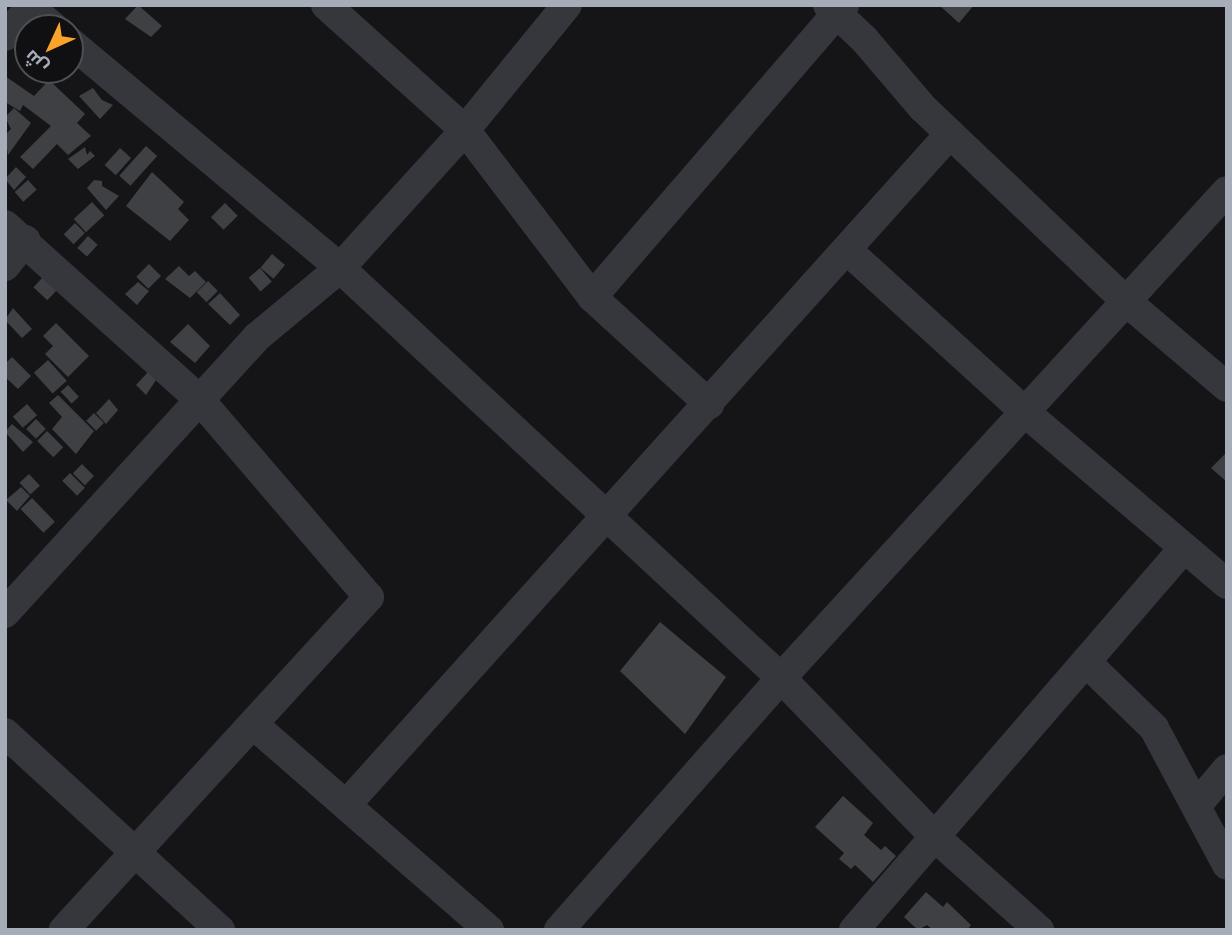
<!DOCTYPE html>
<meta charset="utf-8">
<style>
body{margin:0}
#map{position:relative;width:1232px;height:935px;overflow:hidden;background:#151517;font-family:"Noto Sans",Cairo,sans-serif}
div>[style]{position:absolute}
.building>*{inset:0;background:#3f4044;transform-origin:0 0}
.street>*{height:30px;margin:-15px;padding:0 15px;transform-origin:15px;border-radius:15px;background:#36373c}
span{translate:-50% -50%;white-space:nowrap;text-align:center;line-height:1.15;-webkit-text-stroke:5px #101012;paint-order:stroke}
.frame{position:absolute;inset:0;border:7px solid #a6adb8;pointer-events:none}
.north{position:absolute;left:14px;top:14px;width:70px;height:70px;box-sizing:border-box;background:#101012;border:2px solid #4c4f54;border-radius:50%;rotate:225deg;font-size:19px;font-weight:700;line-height:28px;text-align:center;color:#a6adb8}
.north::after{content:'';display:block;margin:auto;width:24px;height:32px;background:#faa32a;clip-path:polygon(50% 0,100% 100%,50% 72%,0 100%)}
</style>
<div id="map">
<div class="building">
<div style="clip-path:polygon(138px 5px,162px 26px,151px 37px,125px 19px)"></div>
<div style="clip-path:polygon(939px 5px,974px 5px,959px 23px)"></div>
<div style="clip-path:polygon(5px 76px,34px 96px,49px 80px,85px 114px,77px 123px,91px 136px,68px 155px,57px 144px,33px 169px,20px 157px,51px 126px,23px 105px,20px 111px,5px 102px)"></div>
<div style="clip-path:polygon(93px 88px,102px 100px,113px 105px,100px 119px,79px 96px)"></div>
<div style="clip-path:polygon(14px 108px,31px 123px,8px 155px,5px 135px,11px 129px,5px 117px)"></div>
<div style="left:146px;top:146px;width:15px;height:40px;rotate:42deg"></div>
<div style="clip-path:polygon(85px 147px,87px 155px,90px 151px,95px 156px,78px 169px,68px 159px)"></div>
<div style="left:120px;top:148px;width:15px;height:23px;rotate:42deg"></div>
<div style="clip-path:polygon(16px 167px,26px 177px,14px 190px,5px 179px)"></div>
<div style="clip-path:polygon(152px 172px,184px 202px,178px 209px,189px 220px,170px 241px,126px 206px)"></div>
<div style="left:28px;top:180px;width:13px;height:18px;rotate:48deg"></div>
<div style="clip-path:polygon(94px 180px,102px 181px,102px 186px,119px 196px,106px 210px,87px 188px)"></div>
<div style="left:92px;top:202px;width:18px;height:25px;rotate:47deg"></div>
<div style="left:225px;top:203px;width:18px;height:20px;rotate:45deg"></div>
<div style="left:75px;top:223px;width:14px;height:16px;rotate:45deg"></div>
<div style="left:88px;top:236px;width:13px;height:16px;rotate:42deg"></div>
<div style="left:272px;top:254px;width:17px;height:18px;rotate:40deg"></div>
<div style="left:149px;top:264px;width:17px;height:18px;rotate:45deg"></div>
<div style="clip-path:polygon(179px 266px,189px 276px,195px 271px,206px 282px,190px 298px,165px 279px)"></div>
<div style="left:260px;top:268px;width:18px;height:15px;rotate:49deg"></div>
<div style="left:43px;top:277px;width:19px;height:14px;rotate:43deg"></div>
<div style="left:208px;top:281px;width:14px;height:16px;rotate:45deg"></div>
<div style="clip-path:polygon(138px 282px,149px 291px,137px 305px,125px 294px)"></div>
<div style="clip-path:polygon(220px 293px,240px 315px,230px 325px,208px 304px)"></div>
<div style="clip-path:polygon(13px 308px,32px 329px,22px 338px,5px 320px)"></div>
<div style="clip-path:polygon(56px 323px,89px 356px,68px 377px,45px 354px,53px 346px,43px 336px)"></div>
<div style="clip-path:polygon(188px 324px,210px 346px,195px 363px,170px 342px)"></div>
<div style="clip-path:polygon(12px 357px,31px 376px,18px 389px,5px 377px,5px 364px)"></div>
<div style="left:48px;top:360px;width:28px;height:19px;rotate:48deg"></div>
<div style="clip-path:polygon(148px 372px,156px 380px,146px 395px,136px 385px)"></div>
<div style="left:68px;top:385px;width:16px;height:10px;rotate:47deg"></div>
<div style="clip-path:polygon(58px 395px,94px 431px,76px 454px,52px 429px,62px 417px,49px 403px)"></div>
<div style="clip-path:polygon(109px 399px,118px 410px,106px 424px,96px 413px)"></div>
<div style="left:27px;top:404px;width:15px;height:19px;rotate:48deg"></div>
<div style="left:94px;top:413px;width:14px;height:11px;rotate:45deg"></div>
<div style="left:36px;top:419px;width:14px;height:14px;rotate:45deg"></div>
<div style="clip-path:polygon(12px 424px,33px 442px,23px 452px,5px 432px)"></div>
<div style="left:47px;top:431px;width:23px;height:14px;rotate:45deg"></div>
<div style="clip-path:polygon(1227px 452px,1227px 482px,1211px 468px)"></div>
<div style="left:82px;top:464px;width:17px;height:13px;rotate:45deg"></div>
<div style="left:70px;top:473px;width:21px;height:11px;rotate:45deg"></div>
<div style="left:29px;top:474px;width:16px;height:13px;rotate:47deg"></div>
<div style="clip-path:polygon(21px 487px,30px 496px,17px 511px,6px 500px)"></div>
<div style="left:32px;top:498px;width:33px;height:16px;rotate:46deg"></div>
<div style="clip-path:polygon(660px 622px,726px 677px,685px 734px,620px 671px)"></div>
<div style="clip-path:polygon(843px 796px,873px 823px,864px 835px,881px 850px,885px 846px,896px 856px,873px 882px,855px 865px,851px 869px,839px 859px,844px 853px,815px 827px)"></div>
<div style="clip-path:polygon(926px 892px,943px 907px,947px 902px,971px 925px,967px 930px,933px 930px,927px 925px,918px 930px,904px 917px)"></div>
</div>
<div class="street">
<div style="left:27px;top:5px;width:35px;rotate:40deg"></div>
<div style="left:326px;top:5px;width:187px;rotate:42deg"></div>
<div style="left:465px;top:130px;width:210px;rotate:52.7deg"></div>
<div style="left:592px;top:297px;width:159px;rotate:42.4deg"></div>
<div style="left:828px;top:5px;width:50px;rotate:43.4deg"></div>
<div style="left:864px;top:39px;width:91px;rotate:49.5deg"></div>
<div style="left:923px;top:108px;width:282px;rotate:43.6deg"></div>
<div style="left:1127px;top:302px;width:131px;rotate:40.4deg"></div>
<div style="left:5px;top:36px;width:42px;rotate:-47.9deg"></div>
<div style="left:70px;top:42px;width:352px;rotate:39.9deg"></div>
<div style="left:340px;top:268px;width:602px;rotate:42.91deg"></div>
<div style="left:781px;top:678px;width:221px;rotate:45.9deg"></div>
<div style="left:935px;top:837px;width:140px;rotate:41.8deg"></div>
<div style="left:5px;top:225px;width:261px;rotate:41.9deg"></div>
<div style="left:199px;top:399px;width:261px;rotate:49.4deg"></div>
<div style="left:369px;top:597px;width:452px;rotate:132.5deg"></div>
<div style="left:847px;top:250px;width:242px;rotate:42.3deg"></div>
<div style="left:1026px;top:413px;width:264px;rotate:40.4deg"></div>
<div style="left:5px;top:266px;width:33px;rotate:-51deg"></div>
<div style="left:592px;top:297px;width:386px;rotate:-49.2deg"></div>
<div style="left:5px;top:613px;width:374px;rotate:-47.6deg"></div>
<div style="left:257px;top:337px;width:108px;rotate:-39.7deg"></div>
<div style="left:340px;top:268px;width:186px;rotate:-47.8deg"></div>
<div style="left:465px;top:130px;width:161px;rotate:-50.8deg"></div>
<div style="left:1088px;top:664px;width:92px;rotate:44.1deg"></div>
<div style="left:1154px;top:728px;width:155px;rotate:61.9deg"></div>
<div style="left:254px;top:725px;width:312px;rotate:41.1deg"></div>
<div style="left:5px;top:733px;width:292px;rotate:42.5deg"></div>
<div style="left:346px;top:805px;width:903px;rotate:-48.01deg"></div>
<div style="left:1196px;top:806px;width:48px;rotate:-50deg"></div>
<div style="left:559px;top:930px;width:336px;rotate:-48.6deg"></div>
<div style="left:781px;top:678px;width:660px;rotate:-47.52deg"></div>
<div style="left:854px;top:930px;width:505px;rotate:-49.18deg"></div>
</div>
<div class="frame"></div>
<div class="north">ش</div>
</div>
